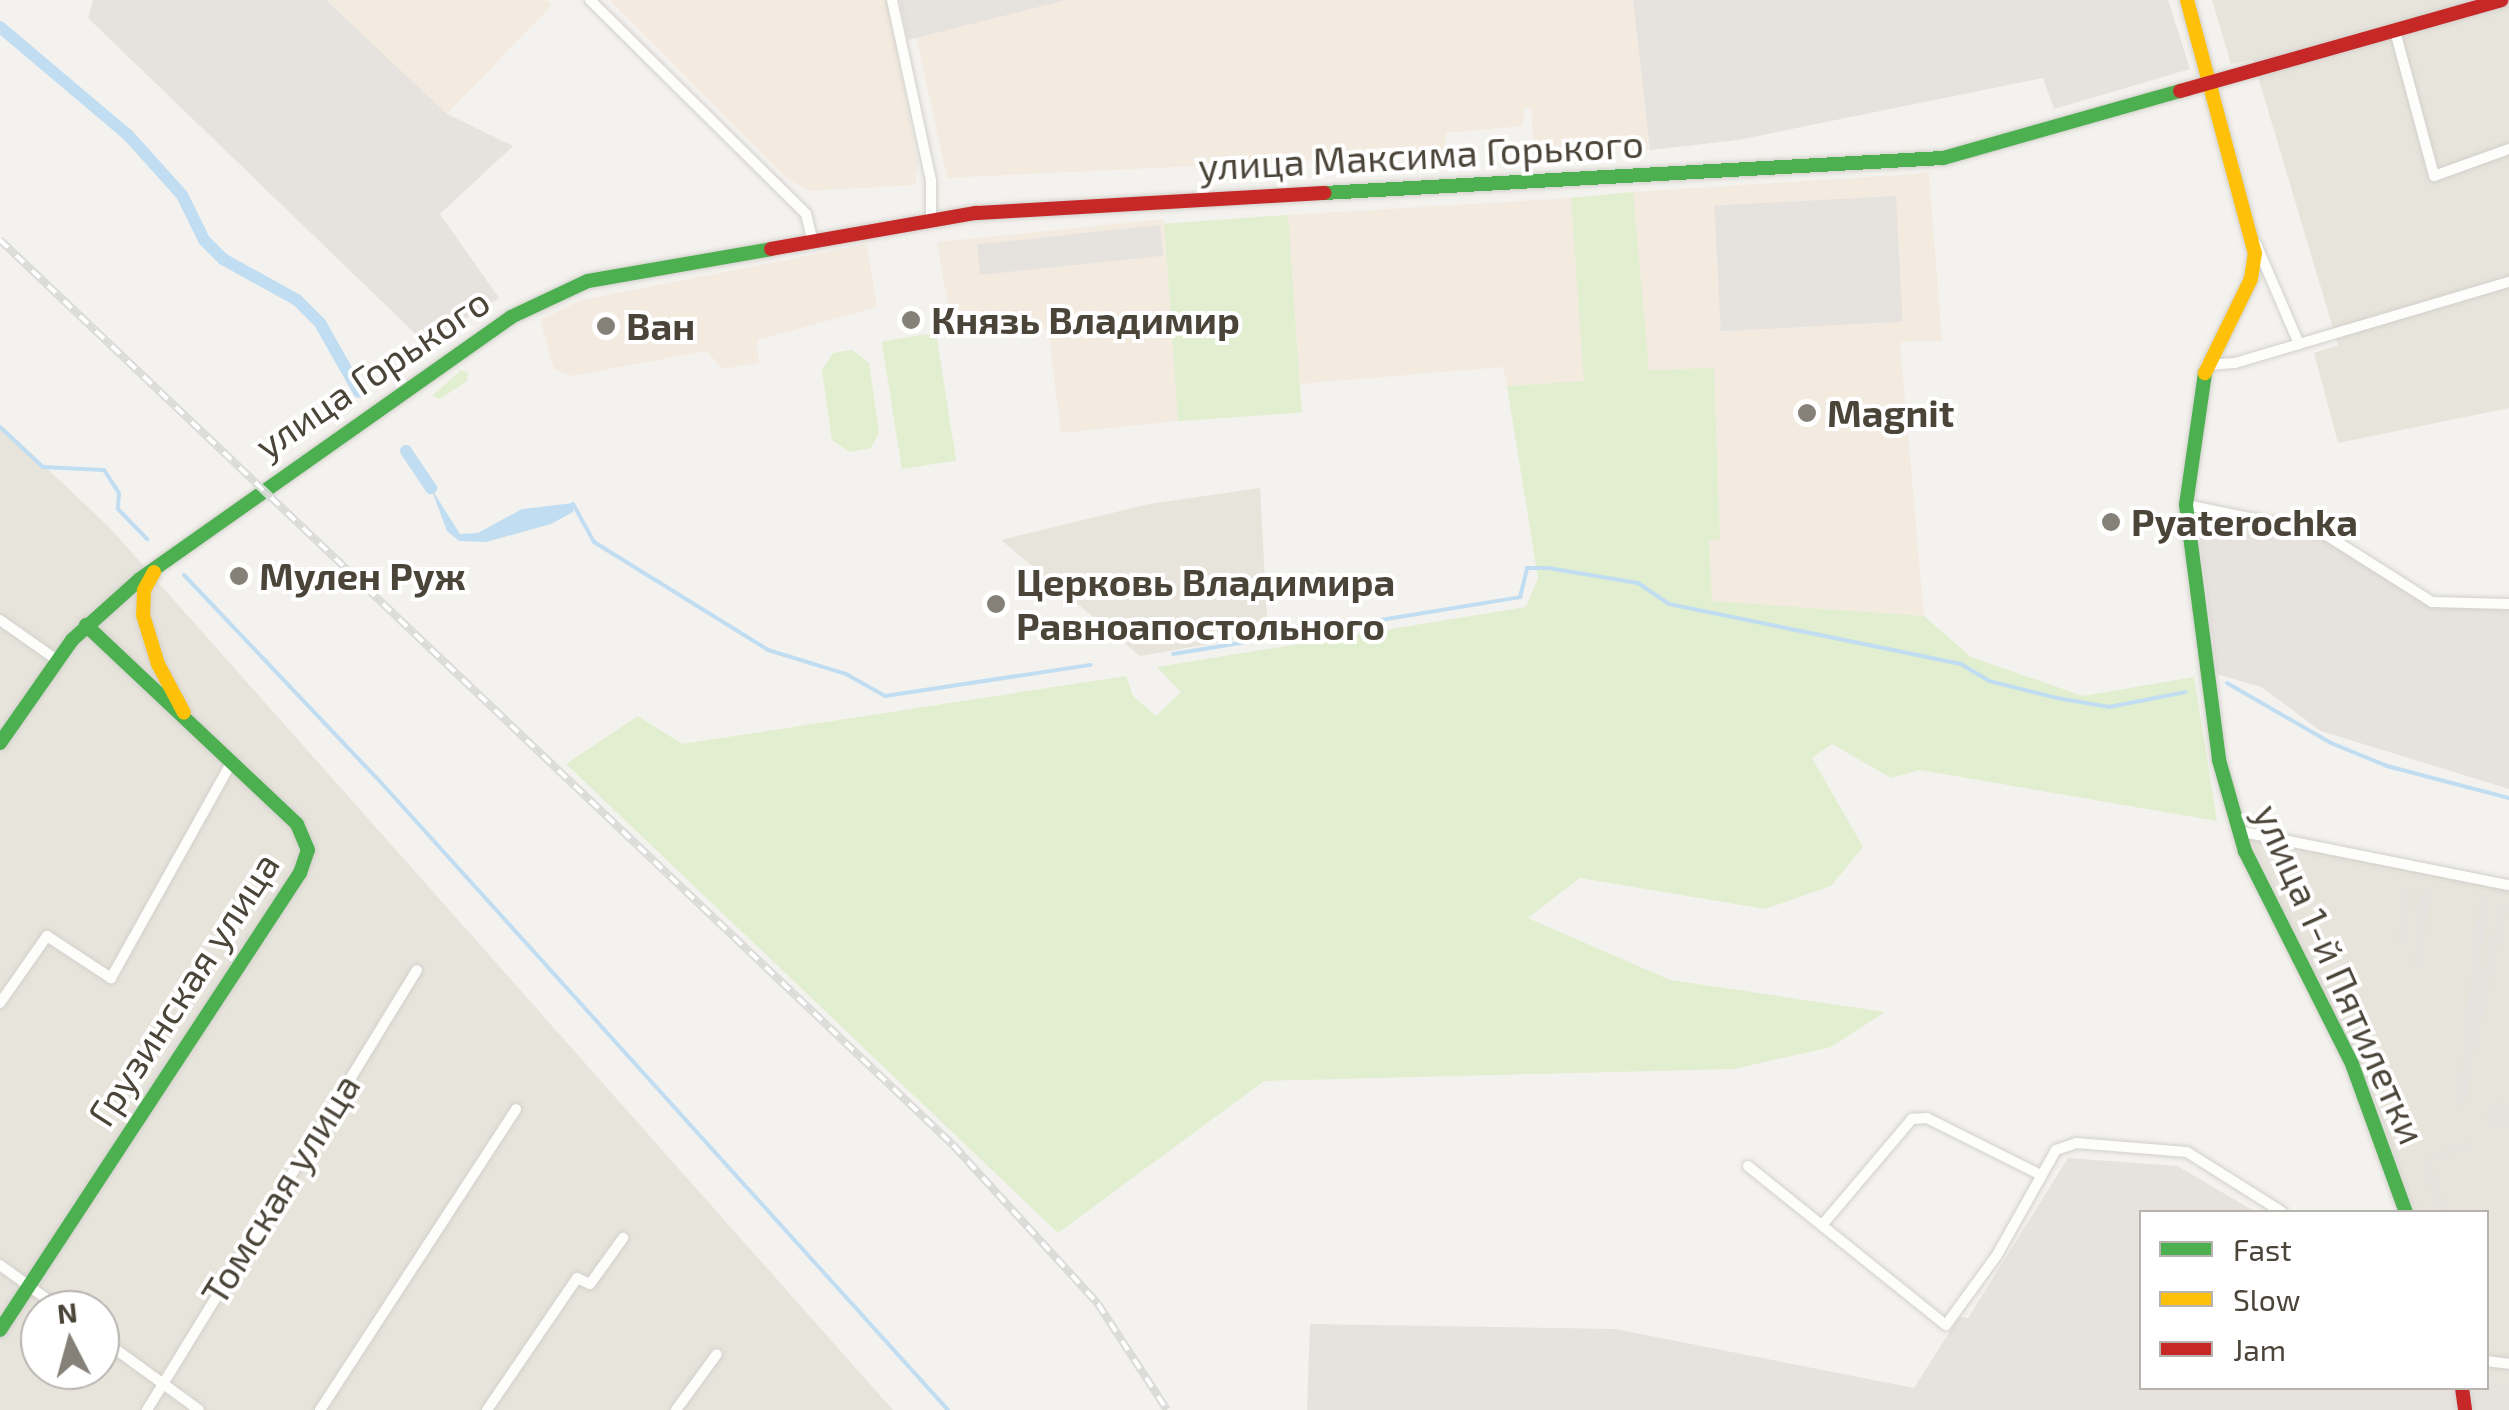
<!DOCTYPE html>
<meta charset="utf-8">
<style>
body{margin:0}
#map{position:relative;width:2509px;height:1410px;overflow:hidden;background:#f4f2ee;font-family:"Exo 2",sans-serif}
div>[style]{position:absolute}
.residential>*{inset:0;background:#e7e4dc}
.commercial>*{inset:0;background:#f3ebdf}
.industrial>*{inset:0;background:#e6e2de}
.green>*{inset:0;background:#e1eecf;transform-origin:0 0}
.parking>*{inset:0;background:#e6e3df;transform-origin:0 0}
.round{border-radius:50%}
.water>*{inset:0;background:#c0ddf1}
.stream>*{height:4px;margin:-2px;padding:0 2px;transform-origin:2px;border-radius:2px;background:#c0ddf1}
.canal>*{height:12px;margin:-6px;padding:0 6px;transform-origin:6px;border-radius:6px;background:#c0ddf1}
.roads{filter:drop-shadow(0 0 2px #d2d0cb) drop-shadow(0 0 2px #d2d0cb)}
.street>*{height:10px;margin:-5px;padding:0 5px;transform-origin:5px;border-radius:5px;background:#fdfdfc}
.fast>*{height:14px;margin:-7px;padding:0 7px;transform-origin:7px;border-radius:7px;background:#4caf50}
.slow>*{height:14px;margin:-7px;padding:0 7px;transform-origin:7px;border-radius:7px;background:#ffc107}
.jam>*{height:14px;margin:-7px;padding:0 7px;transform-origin:7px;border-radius:7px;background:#c62828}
.rail>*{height:8px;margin-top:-4px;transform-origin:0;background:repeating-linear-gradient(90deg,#fff 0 11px,#dbdbda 0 22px);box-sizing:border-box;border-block:2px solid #dbdbda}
.dots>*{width:28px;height:28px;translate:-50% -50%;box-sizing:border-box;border:5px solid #fff;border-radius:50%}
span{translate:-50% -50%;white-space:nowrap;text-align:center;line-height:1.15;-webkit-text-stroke:8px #fff;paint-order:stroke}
.street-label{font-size:38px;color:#4b4439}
.poi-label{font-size:38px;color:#4b4439;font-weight:700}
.left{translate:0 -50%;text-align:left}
.legend{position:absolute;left:2139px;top:1210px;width:350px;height:180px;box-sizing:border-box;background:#fff;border:2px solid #b7b4b0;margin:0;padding:12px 18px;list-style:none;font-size:30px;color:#4b4439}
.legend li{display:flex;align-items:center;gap:20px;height:50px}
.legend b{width:50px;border:2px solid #b7b4b0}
.north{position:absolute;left:20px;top:1290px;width:100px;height:100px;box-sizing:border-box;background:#fff;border:2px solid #b7b4b0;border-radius:50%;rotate:354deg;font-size:28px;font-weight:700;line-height:40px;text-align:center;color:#4b4439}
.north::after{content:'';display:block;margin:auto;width:35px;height:45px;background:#868178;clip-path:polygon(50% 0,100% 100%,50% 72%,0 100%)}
</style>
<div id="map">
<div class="residential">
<div style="clip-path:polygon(2212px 0,2509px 0,2509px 408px,2338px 443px,2314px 353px,2338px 345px,2253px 60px,2231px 64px)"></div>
<div style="clip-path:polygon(evenodd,0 424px,110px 528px,893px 1410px,0 1410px,0 424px,40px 1310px,100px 1310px,100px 1370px,40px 1370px,40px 1310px)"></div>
<div style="clip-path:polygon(1260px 488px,1268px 634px,1140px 656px,1001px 540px,1149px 504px)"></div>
<div style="clip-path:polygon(2249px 838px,2509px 889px,2509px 1382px,2487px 1380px,2486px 1212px,2415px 1212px,2369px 1085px)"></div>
</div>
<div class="commercial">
<div style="clip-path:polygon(326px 0,547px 0,552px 5px,447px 114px)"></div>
<div style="clip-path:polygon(609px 0,888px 0,918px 165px,915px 185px,810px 191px,789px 180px)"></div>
<div style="clip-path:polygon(1066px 0,1633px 0,1650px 150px,1534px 145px,1531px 108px,1524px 108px,1523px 126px,1446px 133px,1446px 154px,947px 178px,916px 36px)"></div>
<div style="clip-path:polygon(1929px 173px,1942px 341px,1900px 342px,1924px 616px,1712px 601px,1709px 540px,1720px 539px,1714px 368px,1649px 371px,1633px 192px)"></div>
<div style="clip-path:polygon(1571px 198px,1585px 381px,1507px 386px,1503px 367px,1300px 384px,1288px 215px)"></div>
<div style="clip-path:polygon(1164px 219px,1178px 421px,1061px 433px,1048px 329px,953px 335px,937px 242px)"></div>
<div style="clip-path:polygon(867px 244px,877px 307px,757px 340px,759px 363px,722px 369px,707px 351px,571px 376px,554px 369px,540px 320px,582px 300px)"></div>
</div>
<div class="industrial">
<div style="clip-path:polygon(93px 0,326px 0,447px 114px,513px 146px,440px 214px,499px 298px,425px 343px,88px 18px)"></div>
<div style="clip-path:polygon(900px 0,1066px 0,908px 40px)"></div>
<div style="clip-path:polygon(1633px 0,2168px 0,2190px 69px,2054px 109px,2043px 78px,1738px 140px,1650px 150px)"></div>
<div style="clip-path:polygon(2197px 516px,2329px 541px,2437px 607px,2509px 610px,2509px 789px,2321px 731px,2261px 687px,2217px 674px)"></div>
<div style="clip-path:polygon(2068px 1158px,2177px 1166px,2256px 1212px,2142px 1212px,2142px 1388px,2486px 1388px,2487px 1380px,2509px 1382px,2509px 1410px,1307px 1410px,1310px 1324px,1615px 1329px,1914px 1388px,1959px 1317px,1968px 1318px)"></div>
</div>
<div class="green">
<div style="clip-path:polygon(1633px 192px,1649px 370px,1714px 368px,1720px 539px,1709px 541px,1712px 601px,1924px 616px,1971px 657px,2083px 696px,2194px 677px,2217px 821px,1920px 770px,1891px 778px,1832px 744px,1812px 758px,1863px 847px,1831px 886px,1765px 909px,1580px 878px,1528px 918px,1670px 980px,1885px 1012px,1831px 1047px,1734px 1069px,1264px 1081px,1058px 1233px,566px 764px,638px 716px,682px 744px,1126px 676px,1133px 696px,1156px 716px,1181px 692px,1157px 667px,1526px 607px,1538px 578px,1507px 386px,1584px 381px,1571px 198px)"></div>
<div style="left:1288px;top:215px;width:198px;height:124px;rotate:86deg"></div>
<div style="left:936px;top:333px;width:129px;height:55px;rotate:81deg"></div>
<div style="clip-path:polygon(852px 350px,869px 363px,879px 433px,871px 448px,849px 452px,832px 440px,822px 370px,833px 353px)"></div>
<div style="clip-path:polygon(461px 370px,468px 373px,467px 381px,440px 399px,432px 396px)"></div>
</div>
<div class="parking">
<div style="left:1896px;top:196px;width:126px;height:182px;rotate:87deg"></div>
<div style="left:1160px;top:225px;width:31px;height:184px;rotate:84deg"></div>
<div style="left:2403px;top:888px;width:9px;height:55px;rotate:6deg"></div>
<div style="left:2421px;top:890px;width:9px;height:79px;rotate:6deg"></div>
<div style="left:2479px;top:898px;width:9px;height:210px;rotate:6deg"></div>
<div style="left:2500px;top:902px;width:9px;height:194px;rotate:13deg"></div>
<div class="round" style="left:2486px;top:1101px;width:26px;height:26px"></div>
<div style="clip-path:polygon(2469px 1140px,2471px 1148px,2431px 1163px,2448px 1212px,2438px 1212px,2422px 1165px,2431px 1162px,2428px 1154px)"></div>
<div class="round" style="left:2481px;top:1382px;width:30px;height:30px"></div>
</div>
<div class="water">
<div style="clip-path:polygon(431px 488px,460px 534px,478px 533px,522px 509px,574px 503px,573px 512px,551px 524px,486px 542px,459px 541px,447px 531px)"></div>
</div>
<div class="stream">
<div style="left:0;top:427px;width:59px;rotate:42.9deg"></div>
<div style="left:43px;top:467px;width:61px;rotate:2.8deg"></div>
<div style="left:104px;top:470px;width:27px;rotate:57deg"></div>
<div style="left:119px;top:493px;width:16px;rotate:94deg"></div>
<div style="left:118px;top:509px;width:42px;rotate:46deg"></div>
<div style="left:573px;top:504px;width:43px;rotate:61.1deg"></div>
<div style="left:594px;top:542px;width:205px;rotate:31.8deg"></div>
<div style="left:768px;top:650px;width:82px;rotate:17.1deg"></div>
<div style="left:846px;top:674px;width:45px;rotate:29.4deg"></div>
<div style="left:885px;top:696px;width:208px;rotate:-8.6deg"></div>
<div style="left:184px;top:575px;width:279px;rotate:46.5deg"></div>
<div style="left:376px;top:777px;width:853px;rotate:47.9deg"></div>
<div style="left:1173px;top:654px;width:352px;rotate:-9.3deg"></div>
<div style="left:1520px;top:597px;width:30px;rotate:-76deg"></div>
<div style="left:1527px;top:568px;width:21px"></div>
<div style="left:1548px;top:568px;width:91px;rotate:9.5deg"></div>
<div style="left:1638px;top:583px;width:37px;rotate:34deg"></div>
<div style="left:1669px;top:604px;width:298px;rotate:11.6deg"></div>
<div style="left:1961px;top:664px;width:33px;rotate:31deg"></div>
<div style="left:1989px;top:681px;width:70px;rotate:14deg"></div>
<div style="left:2057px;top:698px;width:53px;rotate:9.8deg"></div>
<div style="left:2109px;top:707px;width:78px;rotate:-11deg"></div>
<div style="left:2227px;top:683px;width:120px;rotate:30deg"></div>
<div style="left:2331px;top:743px;width:61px;rotate:22.3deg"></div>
<div style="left:2387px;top:766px;width:126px;rotate:14.7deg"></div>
</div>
<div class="canal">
<div style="left:0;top:27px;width:167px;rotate:40.2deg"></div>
<div style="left:128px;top:135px;width:81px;rotate:48deg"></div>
<div style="left:182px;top:195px;width:50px;rotate:63.9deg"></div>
<div style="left:204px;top:240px;width:27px;rotate:45deg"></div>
<div style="left:223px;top:259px;width:85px;rotate:29deg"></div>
<div style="left:297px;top:300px;width:33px;rotate:45deg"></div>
<div style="left:320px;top:323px;width:79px;rotate:60.5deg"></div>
<div style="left:406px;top:451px;width:45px;rotate:56deg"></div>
</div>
<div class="roads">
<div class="street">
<div style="left:590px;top:0;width:304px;rotate:44.7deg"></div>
<div style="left:806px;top:214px;width:25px;rotate:76deg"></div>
<div style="left:892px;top:0;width:185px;rotate:77.8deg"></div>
<div style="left:931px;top:181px;width:37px;rotate:90deg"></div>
<div style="left:2395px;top:31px;width:150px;rotate:74.9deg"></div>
<div style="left:2434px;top:176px;width:80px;rotate:-19.8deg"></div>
<div style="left:2256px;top:244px;width:109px;rotate:66.7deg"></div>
<div style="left:2206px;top:365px;width:29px;rotate:-4deg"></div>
<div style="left:2235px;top:363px;width:286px;rotate:-16.5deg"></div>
<div style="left:2186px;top:505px;width:140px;rotate:11.6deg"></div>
<div style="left:2323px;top:533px;width:129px;rotate:32.3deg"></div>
<div style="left:2432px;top:602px;width:77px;rotate:1.5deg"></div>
<div style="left:0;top:620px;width:70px;rotate:35.1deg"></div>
<div style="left:2238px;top:831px;width:276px;rotate:11.3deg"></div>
<div style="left:0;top:1003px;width:82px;rotate:-55deg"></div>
<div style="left:47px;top:936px;width:77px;rotate:33.3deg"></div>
<div style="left:111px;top:978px;width:244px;rotate:-60.8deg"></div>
<div style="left:1748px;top:1166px;width:254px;rotate:38.8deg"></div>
<div style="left:1946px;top:1325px;width:87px;rotate:-53.9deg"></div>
<div style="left:1997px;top:1255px;width:120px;rotate:-60.7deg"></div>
<div style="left:2056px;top:1150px;width:21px;rotate:-19deg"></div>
<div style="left:2076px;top:1143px;width:111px;rotate:4.6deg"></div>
<div style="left:2187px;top:1152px;width:112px;rotate:32.3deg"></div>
<div style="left:1823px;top:1224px;width:138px;rotate:-49.7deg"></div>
<div style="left:1912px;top:1119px;width:15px;rotate:-4deg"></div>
<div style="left:1927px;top:1118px;width:127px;rotate:26.6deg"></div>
<div style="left:0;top:1265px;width:77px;rotate:36deg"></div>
<div style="left:100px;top:1338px;width:122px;rotate:36deg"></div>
<div style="left:2486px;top:1361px;width:23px;rotate:7deg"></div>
<div style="left:147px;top:1410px;width:516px;rotate:-58.47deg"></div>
<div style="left:320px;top:1410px;width:359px;rotate:-56.9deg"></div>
<div style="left:487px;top:1410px;width:160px;rotate:-55.7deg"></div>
<div style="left:577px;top:1278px;width:14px;rotate:25deg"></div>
<div style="left:590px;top:1284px;width:57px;rotate:-54.3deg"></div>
<div style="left:676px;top:1410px;width:69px;rotate:-53.8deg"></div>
</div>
<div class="fast">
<div style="left:1324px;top:193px;width:620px;rotate:-3.24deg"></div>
<div style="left:1943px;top:158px;width:246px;rotate:-15.8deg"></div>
<div style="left:2205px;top:373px;width:133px;rotate:98.2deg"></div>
<div style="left:2186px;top:505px;width:257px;rotate:82.6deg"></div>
<div style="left:2219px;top:760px;width:95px;rotate:74.1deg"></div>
<div style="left:2245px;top:851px;width:238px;rotate:63.3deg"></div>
<div style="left:2352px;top:1064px;width:158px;rotate:70deg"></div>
<div style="left:0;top:743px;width:126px;rotate:-55deg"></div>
<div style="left:72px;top:640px;width:91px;rotate:-41.9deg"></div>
<div style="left:140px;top:579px;width:454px;rotate:-35.2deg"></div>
<div style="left:511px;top:317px;width:85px;rotate:-25.1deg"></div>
<div style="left:588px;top:281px;width:186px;rotate:-9.9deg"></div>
<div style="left:0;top:1330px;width:547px;rotate:-56.72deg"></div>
<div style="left:300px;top:873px;width:24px;rotate:-71deg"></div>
<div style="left:308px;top:850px;width:28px;rotate:-113deg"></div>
<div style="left:297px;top:824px;width:290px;rotate:-136.7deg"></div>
</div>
<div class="slow">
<div style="left:2187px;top:0;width:262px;rotate:75deg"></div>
<div style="left:2255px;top:253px;width:26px;rotate:99deg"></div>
<div style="left:2251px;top:279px;width:105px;rotate:116.1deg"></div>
<div style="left:154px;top:572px;width:21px;rotate:119deg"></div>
<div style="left:144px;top:590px;width:25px;rotate:92deg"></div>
<div style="left:143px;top:615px;width:51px;rotate:73deg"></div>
<div style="left:158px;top:664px;width:55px;rotate:62deg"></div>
</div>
<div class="jam">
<div style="left:2180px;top:91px;width:334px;rotate:-15.8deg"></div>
<div style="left:771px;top:249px;width:208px;rotate:-10deg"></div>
<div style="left:976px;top:213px;width:349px;rotate:-3.3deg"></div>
<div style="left:2462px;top:1388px;width:22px;rotate:82deg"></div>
</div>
</div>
<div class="rail">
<div style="left:0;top:240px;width:1314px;rotate:43.52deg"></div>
<div style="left:953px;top:1145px;width:215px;rotate:47.6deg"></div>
<div style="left:1098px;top:1304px;width:126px;rotate:56.9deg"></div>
</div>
<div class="dots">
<div style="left:911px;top:320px;background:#868178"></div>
<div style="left:606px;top:326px;background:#868178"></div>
<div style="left:1807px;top:413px;background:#868178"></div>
<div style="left:2111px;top:522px;background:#868178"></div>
<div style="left:239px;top:576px;background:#868178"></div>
<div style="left:996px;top:604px;background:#868178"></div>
</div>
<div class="street-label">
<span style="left:1421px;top:155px;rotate:-3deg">улица Максима Горького</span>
<span style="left:372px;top:373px;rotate:-34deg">улица Горького</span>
<span style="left:2340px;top:974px;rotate:66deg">улица 1-й Пятилетки</span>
<span style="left:183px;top:989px;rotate:-57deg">Грузинская улица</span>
<span style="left:280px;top:1189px;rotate:-58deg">Томская улица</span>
</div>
<div class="poi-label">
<span class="left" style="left:931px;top:320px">Князь Владимир</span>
<span class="left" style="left:626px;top:326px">Ван</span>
<span class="left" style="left:1827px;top:413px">Magnit</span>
<span class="left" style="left:2131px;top:522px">Pyaterochka</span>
<span class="left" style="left:259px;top:576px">Мулен Руж</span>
<span class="left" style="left:1016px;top:604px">Церковь Владимира<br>Равноапостольного</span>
</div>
<ul class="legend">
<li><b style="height:12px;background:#4caf50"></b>Fast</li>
<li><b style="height:12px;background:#ffc107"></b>Slow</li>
<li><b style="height:12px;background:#c62828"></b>Jam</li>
</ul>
<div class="north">N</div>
</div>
